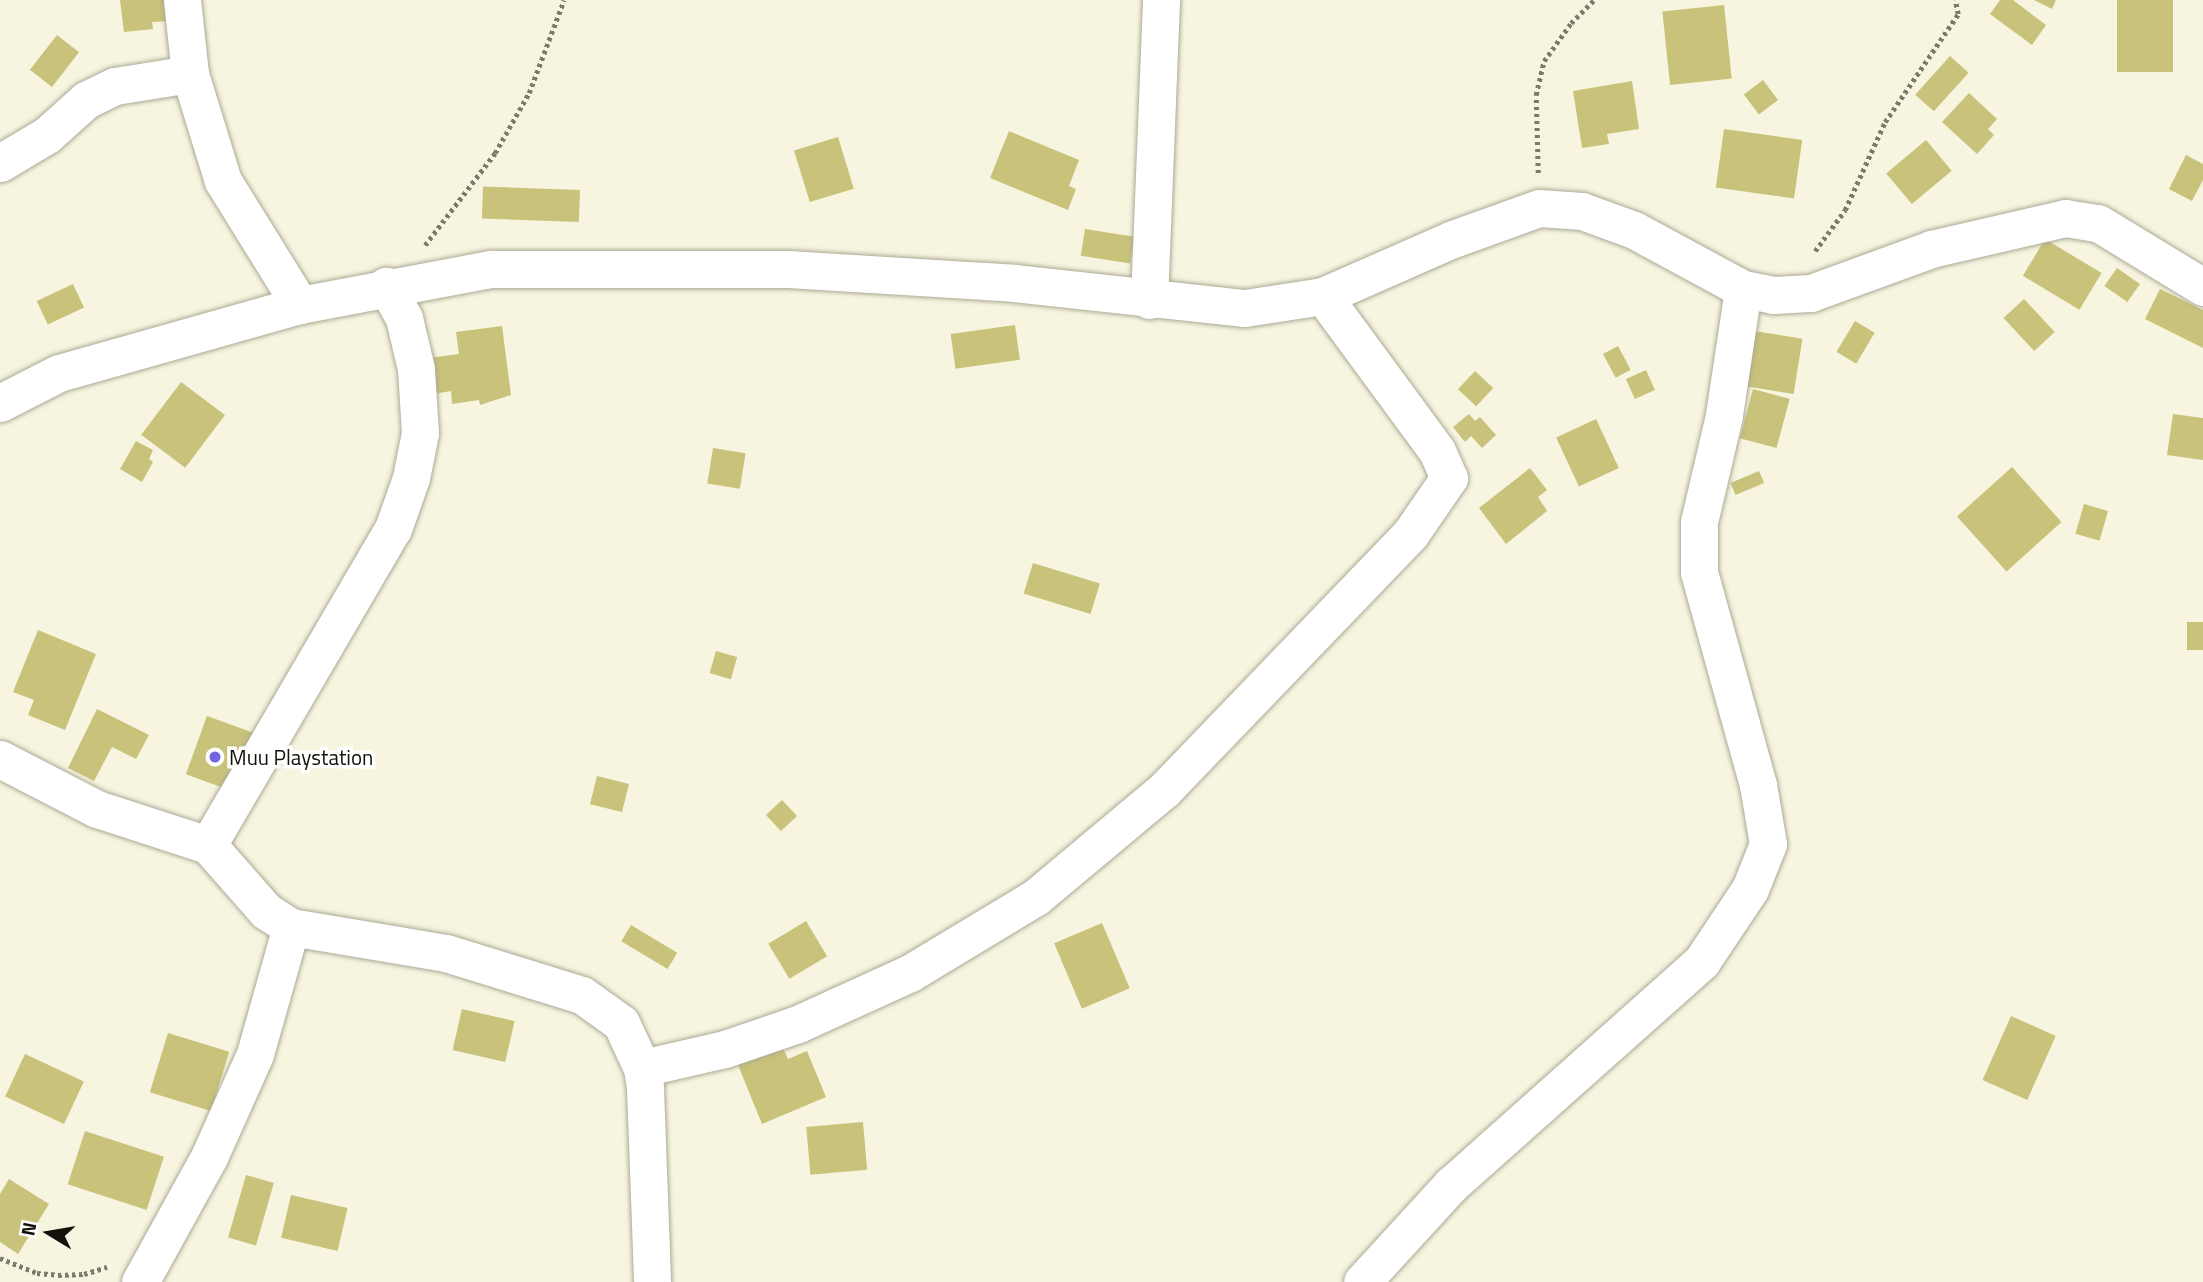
<!DOCTYPE html>
<style>
body{margin:0}
#map{position:relative;width:2203px;height:1282px;overflow:hidden;background:#f7f5e0;font-family:"Titillium Web",sans-serif}
div>[style]{position:absolute}
.building>*{inset:0;background:#c9c27a;transform-origin:0 0}
.path>*{height:4.5px;margin-top:-2.25px;transform-origin:0;background:repeating-linear-gradient(90deg,#7b7a6c 0 3.5px,transparent 0 7px)}
.roads{filter:drop-shadow(0 0 2px #aba995) drop-shadow(0 0 2px #aba995)}
.minor>*{height:37px;margin:-18.5px;padding:0 18.5px;transform-origin:18.5px;border-radius:18.5px;background:#fff}
.dots>*{width:19px;height:19px;translate:-50% -50%;box-sizing:border-box;border:4px solid #fff;border-radius:50%}
span{translate:-50% -50%;white-space:nowrap;text-align:center;line-height:1.15;-webkit-text-stroke:7px #fff;paint-order:stroke}
.poi-label{font-size:21px;color:#12120a}
.left{translate:0 -50%;text-align:left}
.north{position:absolute;left:14px;top:1198px;width:70px;height:70px;-webkit-text-stroke:5px #fff;paint-order:stroke;rotate:281deg;font-size:19px;font-weight:700;line-height:28px;text-align:center;color:#12120a}
.north::after{content:'';display:block;margin:auto;width:24px;height:32px;background:#12120a;clip-path:polygon(50% 0,100% 100%,50% 72%,0 100%)}
</style>
<div id="map">
<div class="building">
<div style="clip-path:polygon(120px 0,168px 0,170px 21px,152px 22px,153px 29px,124px 32px)"></div>
<div style="clip-path:polygon(2000px 0,2013px 0,2046px 25px,2032px 45px,1990px 14px)"></div>
<div style="clip-path:polygon(2034px 0,2056px 0,2052px 9px)"></div>
<div style="left:2117px;top:0;width:56px;height:72px"></div>
<div style="left:1724px;top:5px;width:74px;height:62px;rotate:84deg"></div>
<div style="left:57px;top:35px;width:28px;height:44px;rotate:38deg"></div>
<div style="left:1950px;top:56px;width:25px;height:52px;rotate:42deg"></div>
<div style="left:1763px;top:80px;width:25px;height:24px;rotate:53deg"></div>
<div style="clip-path:polygon(1632px 81px,1639px 129px,1607px 134px,1609px 144px,1582px 148px,1573px 91px)"></div>
<div style="clip-path:polygon(1969px 93px,1997px 119px,1988px 129px,1994px 135px,1977px 154px,1942px 122px)"></div>
<div style="left:1724px;top:129px;width:79px;height:59px;rotate:8deg"></div>
<div style="clip-path:polygon(1009px 131px,1079px 160px,1069px 186px,1076px 189px,1068px 210px,990px 178px)"></div>
<div style="left:838px;top:137px;width:54px;height:46px;rotate:73deg"></div>
<div style="left:1926px;top:140px;width:40px;height:52px;rotate:50deg"></div>
<div style="clip-path:polygon(2186px 155px,2203px 164px,2203px 180px,2192px 201px,2169px 189px)"></div>
<div style="left:580px;top:190px;width:32px;height:97px;rotate:92deg"></div>
<div style="left:1085px;top:229px;width:50px;height:27px;rotate:9deg"></div>
<div style="left:2045px;top:239px;width:66px;height:43px;rotate:31deg"></div>
<div style="left:2117px;top:268px;width:28px;height:22px;rotate:35deg"></div>
<div style="left:73px;top:284px;width:26px;height:40px;rotate:65deg"></div>
<div style="clip-path:polygon(2160px 289px,2203px 310px,2203px 348px,2145px 319px)"></div>
<div style="left:2024px;top:299px;width:45px;height:28px;rotate:47deg"></div>
<div style="left:1855px;top:321px;width:23px;height:36px;rotate:31deg"></div>
<div style="left:1015px;top:325px;width:35px;height:65px;rotate:82deg"></div>
<div style="clip-path:polygon(502px 326px,511px 395px,480px 405px,479px 400px,452px 404px,451px 391px,434px 394px,429px 358px,459px 354px,456px 332px)"></div>
<div style="left:1754px;top:331px;width:49px;height:56px;rotate:9deg"></div>
<div style="left:1618px;top:346px;width:27px;height:17px;rotate:62deg"></div>
<div style="left:1646px;top:370px;width:22px;height:22px;rotate:66deg"></div>
<div style="left:1475px;top:371px;width:25px;height:25px;rotate:43deg"></div>
<div style="left:181px;top:382px;width:55px;height:66px;rotate:37deg"></div>
<div style="left:1753px;top:389px;width:38px;height:51px;rotate:15deg"></div>
<div style="clip-path:polygon(1469px 414px,1475px 421px,1480px 417px,1496px 435px,1482px 448px,1471px 436px,1465px 442px,1453px 427px)"></div>
<div style="clip-path:polygon(2173px 414px,2203px 418px,2203px 460px,2167px 455px)"></div>
<div style="left:1596px;top:419px;width:54px;height:44px;rotate:65deg"></div>
<div style="clip-path:polygon(136px 441px,153px 450px,149px 459px,153px 462px,142px 482px,120px 469px)"></div>
<div style="left:713px;top:448px;width:33px;height:36px;rotate:9deg"></div>
<div style="left:2012px;top:467px;width:74px;height:74px;rotate:48deg"></div>
<div style="clip-path:polygon(1530px 468px,1547px 490px,1538px 497px,1547px 511px,1506px 544px,1479px 508px)"></div>
<div style="left:1759px;top:471px;width:13px;height:31px;rotate:67deg"></div>
<div style="left:2084px;top:504px;width:25px;height:31px;rotate:16deg"></div>
<div style="left:1033px;top:563px;width:70px;height:32px;rotate:17deg"></div>
<div style="left:2203px;top:622px;width:28px;height:16px;rotate:90deg"></div>
<div style="clip-path:polygon(38px 630px,96px 654px,65px 730px,28px 715px,34px 700px,13px 692px)"></div>
<div style="left:716px;top:651px;width:22px;height:23px;rotate:16deg"></div>
<div style="clip-path:polygon(97px 709px,149px 735px,136px 759px,112px 747px,94px 781px,68px 768px)"></div>
<div style="left:207px;top:716px;width:50px;height:62px;rotate:20deg"></div>
<div style="left:597px;top:776px;width:33px;height:29px;rotate:14deg"></div>
<div style="left:782px;top:800px;width:22px;height:22px;rotate:47deg"></div>
<div style="left:806px;top:921px;width:41px;height:44px;rotate:59deg"></div>
<div style="left:1102px;top:923px;width:71px;height:52px;rotate:67deg"></div>
<div style="left:631px;top:925px;width:54px;height:19px;rotate:31deg"></div>
<div style="left:462px;top:1009px;width:54px;height:42px;rotate:13deg"></div>
<div style="left:2011px;top:1016px;width:49px;height:70px;rotate:24deg"></div>
<div style="left:168px;top:1033px;width:64px;height:62px;rotate:17deg"></div>
<div style="clip-path:polygon(782px 1046px,788px 1059px,807px 1051px,826px 1097px,762px 1124px,738px 1065px)"></div>
<div style="left:25px;top:1054px;width:65px;height:47px;rotate:25deg"></div>
<div style="left:863px;top:1122px;width:48px;height:57px;rotate:85deg"></div>
<div style="left:85px;top:1131px;width:83px;height:56px;rotate:18deg"></div>
<div style="left:246px;top:1175px;width:29px;height:65px;rotate:16deg"></div>
<div style="clip-path:polygon(9px 1179px,49px 1204px,18px 1254px,0 1242px,0 1194px)"></div>
<div style="left:291px;top:1195px;width:58px;height:44px;rotate:13deg"></div>
</div>
<div class="path">
<div style="left:1538px;top:173px;width:78px;rotate:-91.5deg"></div>
<div style="left:1536px;top:95px;width:35px;rotate:-77deg"></div>
<div style="left:1544px;top:61px;width:47px;rotate:-54.6deg"></div>
<div style="left:1571px;top:23px;width:33px;rotate:-45deg"></div>
<div style="left:425px;top:245px;width:116px;rotate:-52.7deg"></div>
<div style="left:495px;top:153px;width:69px;rotate:-60.5deg"></div>
<div style="left:529px;top:93px;width:99px;rotate:-69.4deg"></div>
<div style="left:1815px;top:251px;width:51px;rotate:-53.8deg"></div>
<div style="left:1845px;top:210px;width:97px;rotate:-65.6deg"></div>
<div style="left:1885px;top:122px;width:130px;rotate:-55.9deg"></div>
<div style="left:1958px;top:14px;width:14px;rotate:-102deg"></div>
<div style="left:0;top:1258px;width:40px;rotate:22deg"></div>
<div style="left:37px;top:1273px;width:21px;rotate:5deg"></div>
<div style="left:58px;top:1275px;width:26px;rotate:-2deg"></div>
<div style="left:84px;top:1274px;width:24px;rotate:-17deg"></div>
</div>
<div class="roads">
<div class="minor">
<div style="left:182px;top:0;width:74px;rotate:83.8deg"></div>
<div style="left:190px;top:74px;width:112px;rotate:72.9deg"></div>
<div style="left:223px;top:181px;width:146px;rotate:58.2deg"></div>
<div style="left:0;top:163px;width:55px;rotate:-30.8deg"></div>
<div style="left:47px;top:135px;width:52px;rotate:-41.9deg"></div>
<div style="left:86px;top:100px;width:32px;rotate:-26deg"></div>
<div style="left:115px;top:86px;width:76px;rotate:-9.1deg"></div>
<div style="left:1149px;top:300px;width:300px;rotate:-87.7deg"></div>
<div style="left:0;top:403px;width:66px;rotate:-27deg"></div>
<div style="left:59px;top:373px;width:250px;rotate:-15.8deg"></div>
<div style="left:300px;top:305px;width:194px;rotate:-10.7deg"></div>
<div style="left:491px;top:269px;width:297px"></div>
<div style="left:788px;top:269px;width:226px;rotate:3.5deg"></div>
<div style="left:1014px;top:283px;width:232px;rotate:6.2deg"></div>
<div style="left:1245px;top:308px;width:79px;rotate:-8.7deg"></div>
<div style="left:1323px;top:296px;width:142px;rotate:-23.7deg"></div>
<div style="left:1453px;top:239px;width:91px;rotate:-19.8deg"></div>
<div style="left:1539px;top:208px;width:43px;rotate:4deg"></div>
<div style="left:1582px;top:211px;width:55px;rotate:20.1deg"></div>
<div style="left:1634px;top:230px;width:124px;rotate:28.4deg"></div>
<div style="left:1743px;top:289px;width:31px;rotate:11deg"></div>
<div style="left:1773px;top:295px;width:38px;rotate:-3deg"></div>
<div style="left:1811px;top:293px;width:128px;rotate:-20.1deg"></div>
<div style="left:1931px;top:249px;width:138px;rotate:-13deg"></div>
<div style="left:2065px;top:218px;width:33px;rotate:9deg"></div>
<div style="left:2098px;top:223px;width:123px;rotate:31.4deg"></div>
<div style="left:0;top:759px;width:109px;rotate:27.3deg"></div>
<div style="left:97px;top:809px;width:117px;rotate:18deg"></div>
<div style="left:208px;top:845px;width:88px;rotate:48.7deg"></div>
<div style="left:266px;top:911px;width:30px;rotate:33deg"></div>
<div style="left:291px;top:927px;width:157px;rotate:9.5deg"></div>
<div style="left:446px;top:953px;width:142px;rotate:17.2deg"></div>
<div style="left:582px;top:995px;width:48px;rotate:35.7deg"></div>
<div style="left:621px;top:1023px;width:50px;rotate:65deg"></div>
<div style="left:642px;top:1068px;width:20px;rotate:81deg"></div>
<div style="left:645px;top:1088px;width:194px;rotate:87.9deg"></div>
<div style="left:208px;top:845px;width:366px;rotate:-59.7deg"></div>
<div style="left:393px;top:529px;width:54px;rotate:-70.6deg"></div>
<div style="left:411px;top:478px;width:46px;rotate:-78.7deg"></div>
<div style="left:420px;top:433px;width:64px;rotate:-93.6deg"></div>
<div style="left:416px;top:369px;width:52px;rotate:-103.2deg"></div>
<div style="left:404px;top:318px;width:37px;rotate:-119deg"></div>
<div style="left:642px;top:1068px;width:85px;rotate:-12.9deg"></div>
<div style="left:725px;top:1049px;width:77px;rotate:-18.9deg"></div>
<div style="left:798px;top:1024px;width:123px;rotate:-24.5deg"></div>
<div style="left:910px;top:973px;width:147px;rotate:-31.1deg"></div>
<div style="left:1036px;top:897px;width:167px;rotate:-39.9deg"></div>
<div style="left:1164px;top:790px;width:356px;rotate:-46.1deg"></div>
<div style="left:1411px;top:533px;width:67px;rotate:-55.4deg"></div>
<div style="left:1449px;top:478px;width:30px;rotate:-114deg"></div>
<div style="left:1437px;top:451px;width:192px;rotate:-126.3deg"></div>
<div style="left:140px;top:1282px;width:143px;rotate:-61.1deg"></div>
<div style="left:209px;top:1157px;width:113px;rotate:-65.9deg"></div>
<div style="left:255px;top:1054px;width:132px;rotate:-74.2deg"></div>
<div style="left:1362px;top:1282px;width:132px;rotate:-47.5deg"></div>
<div style="left:1451px;top:1185px;width:336px;rotate:-41.7deg"></div>
<div style="left:1702px;top:961px;width:87px;rotate:-56.3deg"></div>
<div style="left:1750px;top:889px;width:48px;rotate:-68.2deg"></div>
<div style="left:1768px;top:844px;width:60px;rotate:-99.6deg"></div>
<div style="left:1758px;top:785px;width:221px;rotate:-105.5deg"></div>
<div style="left:1699px;top:572px;width:50px;rotate:-90deg"></div>
<div style="left:1699px;top:522px;width:110px;rotate:-76.8deg"></div>
<div style="left:1724px;top:415px;width:127px;rotate:-81.4deg"></div>
</div>
</div>
<div class="dots">
<div style="left:215px;top:757px;background:#7365e0"></div>
</div>
<div class="poi-label">
<span class="left" style="left:229px;top:757px">Muu Playstation</span>
</div>
<div class="north">N</div>
</div>
